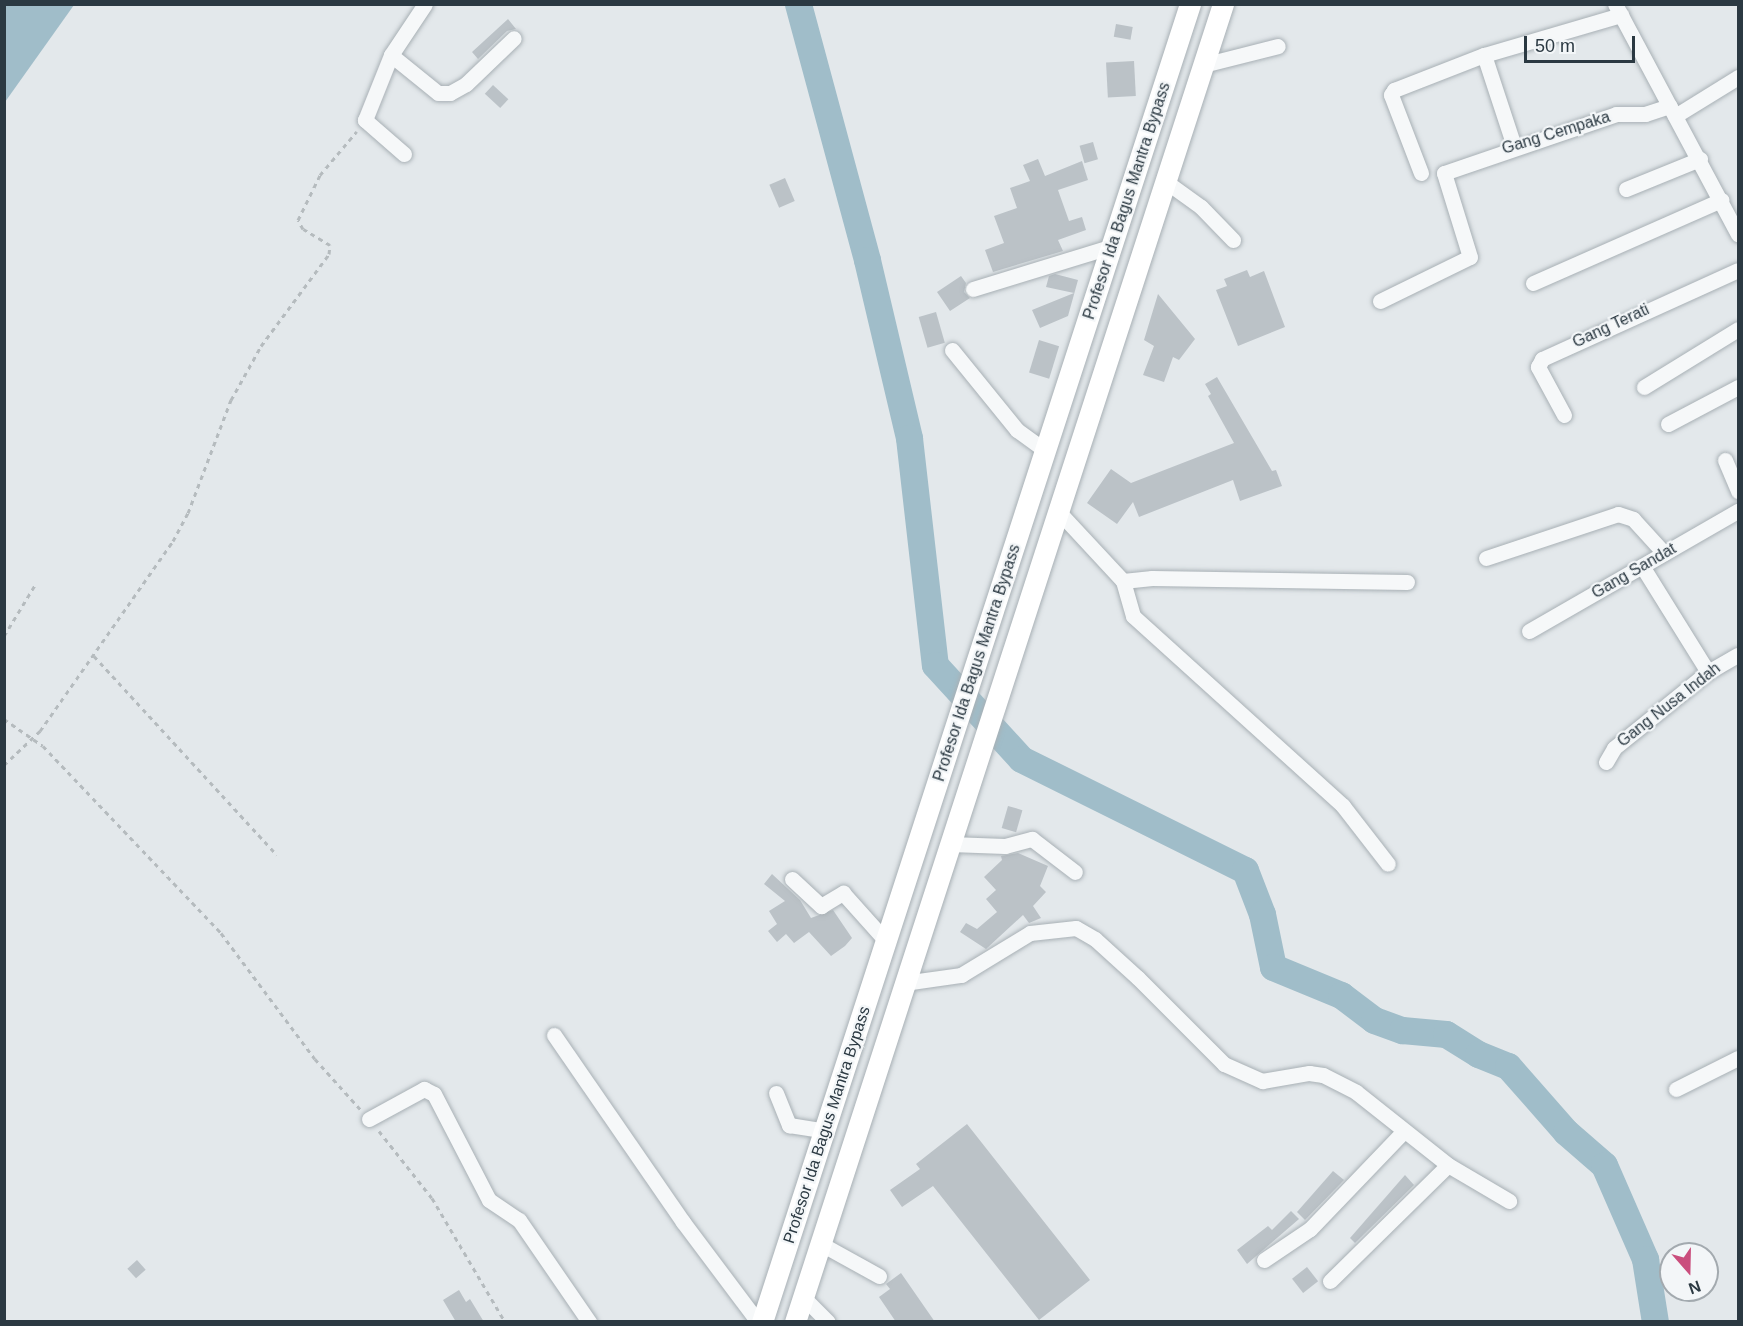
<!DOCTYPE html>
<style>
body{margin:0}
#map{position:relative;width:1743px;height:1326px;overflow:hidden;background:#e3e8eb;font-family:Arial,sans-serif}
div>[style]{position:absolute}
.water>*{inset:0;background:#a0bdc9}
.river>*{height:27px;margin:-13.5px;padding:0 13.5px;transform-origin:13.5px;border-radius:13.5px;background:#a0bdc9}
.building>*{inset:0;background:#bbc2c7;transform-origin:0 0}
.path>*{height:3px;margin-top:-1.5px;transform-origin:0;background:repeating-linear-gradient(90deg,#b5bbbe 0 4.5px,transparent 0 9px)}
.roads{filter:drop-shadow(0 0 2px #a8b0b5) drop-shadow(0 0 2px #a8b0b5)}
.minor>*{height:15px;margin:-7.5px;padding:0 7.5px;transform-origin:7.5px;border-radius:7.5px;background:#f6f8f9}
.highway>*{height:21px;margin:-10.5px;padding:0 10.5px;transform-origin:10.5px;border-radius:10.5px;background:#fff}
span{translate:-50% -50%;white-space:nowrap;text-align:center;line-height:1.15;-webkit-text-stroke:4.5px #f3f6f8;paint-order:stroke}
.street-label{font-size:16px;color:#2b3942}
.frame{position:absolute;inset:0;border:6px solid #2b3942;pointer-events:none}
.north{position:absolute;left:1659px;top:1242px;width:60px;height:60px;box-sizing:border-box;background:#f3f6f8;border:2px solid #a3aaaf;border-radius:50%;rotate:160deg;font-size:16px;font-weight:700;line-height:24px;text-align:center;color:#2b3942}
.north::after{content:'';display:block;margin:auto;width:21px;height:27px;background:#ca4e7d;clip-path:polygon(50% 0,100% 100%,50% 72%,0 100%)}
.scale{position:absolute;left:1524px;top:36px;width:111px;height:27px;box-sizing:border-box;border:3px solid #2b3942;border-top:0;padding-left:8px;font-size:18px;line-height:21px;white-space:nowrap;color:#2b3942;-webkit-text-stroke:4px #f3f6f8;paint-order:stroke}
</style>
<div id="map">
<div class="water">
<div style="clip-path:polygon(5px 4px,74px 5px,5px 102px,4px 5px)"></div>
</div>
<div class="river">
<div style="left:798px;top:4px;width:265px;rotate:74.9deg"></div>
<div style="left:867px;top:260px;width:183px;rotate:76.7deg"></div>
<div style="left:909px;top:438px;width:228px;rotate:83.5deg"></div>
<div style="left:935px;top:665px;width:127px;rotate:47.5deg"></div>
<div style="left:1021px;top:759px;width:250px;rotate:26.4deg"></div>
<div style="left:1245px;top:870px;width:47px;rotate:68.9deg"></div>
<div style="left:1262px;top:914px;width:54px;rotate:78.3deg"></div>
<div style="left:1273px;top:967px;width:74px;rotate:22.4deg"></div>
<div style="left:1341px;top:995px;width:41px;rotate:37.1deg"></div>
<div style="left:1374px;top:1020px;width:30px;rotate:20deg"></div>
<div style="left:1402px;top:1030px;width:44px;rotate:5.2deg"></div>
<div style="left:1446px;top:1034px;width:38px;rotate:32deg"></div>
<div style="left:1478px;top:1054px;width:32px;rotate:22deg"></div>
<div style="left:1508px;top:1066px;width:88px;rotate:48.7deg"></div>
<div style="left:1566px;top:1132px;width:50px;rotate:41deg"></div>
<div style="left:1604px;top:1165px;width:103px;rotate:66.4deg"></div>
<div style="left:1645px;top:1259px;width:64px;rotate:81deg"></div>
</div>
<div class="building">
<div style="clip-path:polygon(508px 19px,516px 29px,507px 31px,478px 59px,472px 52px)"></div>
<div style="left:1116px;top:24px;width:17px;height:13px;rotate:10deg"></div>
<div style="left:1134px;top:61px;width:35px;height:28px;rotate:87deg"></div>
<div style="left:493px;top:85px;width:21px;height:12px;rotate:43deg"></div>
<div style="left:1093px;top:142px;width:18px;height:14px;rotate:74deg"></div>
<div style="clip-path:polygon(1038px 159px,1045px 176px,1082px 161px,1088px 180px,1058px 190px,1069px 221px,1082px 217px,1086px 230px,1058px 240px,1063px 251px,993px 272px,985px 250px,1004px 243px,994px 216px,1017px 208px,1010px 188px,1030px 181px,1023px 165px)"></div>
<div style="left:785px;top:178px;width:25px;height:17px;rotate:67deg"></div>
<div style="clip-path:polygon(1247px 270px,1250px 277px,1264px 271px,1285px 327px,1238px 346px,1216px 290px,1227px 286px,1224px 279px)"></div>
<div style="clip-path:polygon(1055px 274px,1078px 280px,1068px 316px,1040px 328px,1032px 310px,1074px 293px,1046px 287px,1049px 276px)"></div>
<div style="clip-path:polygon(961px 276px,966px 283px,964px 292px,970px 298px,950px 311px,937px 292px)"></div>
<div style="clip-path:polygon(1158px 294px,1195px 339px,1179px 360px,1173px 357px,1164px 382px,1143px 375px,1154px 346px,1144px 340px)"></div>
<div style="left:936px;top:312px;width:32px;height:18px;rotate:74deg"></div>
<div style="left:1039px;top:340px;width:21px;height:34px;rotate:17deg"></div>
<div style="clip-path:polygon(1217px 377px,1272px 471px,1276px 470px,1282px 486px,1240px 501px,1233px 480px,1139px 517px,1133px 502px,1117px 524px,1087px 503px,1111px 469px,1131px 483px,1234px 443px,1208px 396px,1211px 394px,1205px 384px)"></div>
<div style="left:1008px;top:806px;width:15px;height:23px;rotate:16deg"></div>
<div style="clip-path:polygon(1018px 853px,1048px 866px,1040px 886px,1046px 892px,1033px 906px,1041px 918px,1029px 923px,1023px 915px,986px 949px,960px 932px,966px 923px,977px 929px,997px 912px,986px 899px,996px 890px,984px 877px,1002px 860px,1001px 856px)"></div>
<div style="clip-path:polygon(772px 874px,800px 900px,811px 918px,833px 910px,852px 938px,845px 946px,831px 956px,809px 932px,794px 943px,786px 934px,777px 942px,768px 931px,777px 924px,769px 911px,785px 901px,764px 884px)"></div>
<div style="clip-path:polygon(967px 1124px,1090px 1280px,1039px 1320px,933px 1186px,902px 1207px,890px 1190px,920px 1169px,916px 1164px)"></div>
<div style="clip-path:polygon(1333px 1171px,1344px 1180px,1305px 1220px,1297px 1212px)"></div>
<div style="clip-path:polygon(1405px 1175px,1414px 1185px,1355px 1243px,1350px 1238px)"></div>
<div style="clip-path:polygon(1291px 1211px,1299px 1219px,1247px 1264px,1237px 1250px,1268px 1226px,1272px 1230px)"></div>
<div style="left:137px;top:1260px;width:13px;height:13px;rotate:48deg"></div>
<div style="left:1307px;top:1267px;width:18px;height:19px;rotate:52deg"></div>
<div style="clip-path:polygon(901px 1273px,935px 1322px,896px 1322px,879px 1297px,890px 1289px,886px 1284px)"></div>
<div style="clip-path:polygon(459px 1290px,466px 1302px,470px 1299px,484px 1322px,456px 1322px,443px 1300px)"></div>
</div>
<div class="path">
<div style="left:4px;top:636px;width:60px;rotate:-58.7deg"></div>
<div style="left:94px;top:656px;width:270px;rotate:47.4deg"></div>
<div style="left:4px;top:719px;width:47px;rotate:34.7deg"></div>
<div style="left:43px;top:746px;width:258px;rotate:46.4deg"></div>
<div style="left:221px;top:933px;width:157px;rotate:53.3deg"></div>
<div style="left:315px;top:1059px;width:69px;rotate:48deg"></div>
<div style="left:4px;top:765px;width:50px;rotate:-43.4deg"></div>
<div style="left:40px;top:731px;width:232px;rotate:-55deg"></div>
<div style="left:173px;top:541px;width:32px;rotate:-62deg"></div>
<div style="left:188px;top:513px;width:121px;rotate:-69.2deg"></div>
<div style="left:231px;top:400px;width:62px;rotate:-60.9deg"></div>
<div style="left:261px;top:346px;width:114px;rotate:-53.5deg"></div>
<div style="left:329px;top:254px;width:9px;rotate:-84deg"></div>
<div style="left:330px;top:245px;width:31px;rotate:-149deg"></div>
<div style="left:303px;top:229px;width:10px;rotate:-119deg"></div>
<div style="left:298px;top:220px;width:50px;rotate:-63.9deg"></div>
<div style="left:320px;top:175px;width:57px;rotate:-49.9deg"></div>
<div style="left:379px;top:1131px;width:85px;rotate:51.7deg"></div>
<div style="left:432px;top:1198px;width:144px;rotate:59.5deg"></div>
</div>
<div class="roads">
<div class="minor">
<div style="left:1615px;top:4px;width:261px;rotate:61.9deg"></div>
<div style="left:391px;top:55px;width:60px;rotate:39deg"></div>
<div style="left:438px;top:93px;width:12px"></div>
<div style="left:450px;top:93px;width:18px;rotate:-29deg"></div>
<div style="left:466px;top:84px;width:66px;rotate:-43.8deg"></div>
<div style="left:1484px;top:55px;width:96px;rotate:71.8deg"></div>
<div style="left:1203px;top:65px;width:77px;rotate:-14.2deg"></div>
<div style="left:1675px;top:116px;width:74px;rotate:-31.8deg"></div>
<div style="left:404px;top:154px;width:52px;rotate:-138.9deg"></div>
<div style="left:365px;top:120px;width:70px;rotate:-68.2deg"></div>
<div style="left:391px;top:55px;width:61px;rotate:-56.3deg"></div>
<div style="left:1421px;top:173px;width:84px;rotate:-111deg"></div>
<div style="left:1391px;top:95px;width:6px;rotate:-59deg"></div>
<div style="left:1394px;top:90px;width:97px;rotate:-21.3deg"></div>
<div style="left:1484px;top:55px;width:143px;rotate:-16.3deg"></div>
<div style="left:1165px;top:181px;width:44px;rotate:35.8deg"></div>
<div style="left:1201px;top:207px;width:46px;rotate:45.9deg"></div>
<div style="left:1626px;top:189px;width:80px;rotate:-22.1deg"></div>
<div style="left:1533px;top:283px;width:206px;rotate:-23.8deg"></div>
<div style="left:973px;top:289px;width:146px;rotate:-17.1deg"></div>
<div style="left:1380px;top:301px;width:100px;rotate:-26.1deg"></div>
<div style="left:1470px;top:257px;width:88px;rotate:-107.2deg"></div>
<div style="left:1444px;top:173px;width:182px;rotate:-18.9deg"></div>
<div style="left:1616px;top:114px;width:29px"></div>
<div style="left:1645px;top:114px;width:26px;rotate:-18deg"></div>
<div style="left:952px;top:350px;width:103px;rotate:50.9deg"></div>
<div style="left:1017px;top:430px;width:37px;rotate:36deg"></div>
<div style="left:1644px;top:387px;width:110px;rotate:-31.7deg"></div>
<div style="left:1564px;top:415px;width:55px;rotate:-118.4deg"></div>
<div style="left:1538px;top:367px;width:9px;rotate:-63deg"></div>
<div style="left:1542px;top:359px;width:215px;rotate:-24.4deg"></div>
<div style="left:1668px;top:424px;width:79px;rotate:-27.9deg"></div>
<div style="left:1725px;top:460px;width:34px;rotate:67deg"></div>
<div style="left:1058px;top:511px;width:96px;rotate:47.1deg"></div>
<div style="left:1123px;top:581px;width:29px;rotate:-6deg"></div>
<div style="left:1152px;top:578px;width:255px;rotate:0.9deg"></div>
<div style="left:1486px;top:558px;width:139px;rotate:-18.4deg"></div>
<div style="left:1618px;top:514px;width:16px;rotate:18deg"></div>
<div style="left:1633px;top:519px;width:46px;rotate:47.6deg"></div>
<div style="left:1642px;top:566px;width:125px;rotate:58.1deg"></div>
<div style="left:1123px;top:581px;width:36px;rotate:74deg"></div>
<div style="left:1133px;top:616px;width:283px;rotate:42.1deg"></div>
<div style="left:1343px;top:806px;width:73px;rotate:52.2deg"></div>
<div style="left:1529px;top:631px;width:241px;rotate:-29.9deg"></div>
<div style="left:1606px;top:762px;width:16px;rotate:-60deg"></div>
<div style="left:1614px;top:748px;width:121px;rotate:-39deg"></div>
<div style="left:1708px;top:672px;width:34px;rotate:-30deg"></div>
<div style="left:950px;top:844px;width:55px;rotate:2.1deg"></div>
<div style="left:1005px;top:846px;width:28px;rotate:-15deg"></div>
<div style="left:1032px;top:839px;width:54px;rotate:37.5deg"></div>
<div style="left:792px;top:879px;width:40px;rotate:43deg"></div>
<div style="left:821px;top:906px;width:26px;rotate:-31deg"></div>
<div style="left:843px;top:893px;width:64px;rotate:48.1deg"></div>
<div style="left:904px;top:983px;width:58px;rotate:-8deg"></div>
<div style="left:961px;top:975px;width:81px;rotate:-31.3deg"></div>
<div style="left:1030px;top:933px;width:46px;rotate:-6.2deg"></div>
<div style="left:1076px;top:928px;width:22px;rotate:30deg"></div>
<div style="left:1095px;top:939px;width:58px;rotate:42.2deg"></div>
<div style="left:1138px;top:978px;width:122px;rotate:45deg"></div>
<div style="left:1224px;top:1064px;width:42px;rotate:24.1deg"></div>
<div style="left:1262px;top:1081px;width:48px;rotate:-9.7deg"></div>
<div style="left:1309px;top:1073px;width:14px;rotate:8deg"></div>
<div style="left:1323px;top:1075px;width:37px;rotate:27deg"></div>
<div style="left:1356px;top:1092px;width:117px;rotate:38.4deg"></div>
<div style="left:1448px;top:1165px;width:71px;rotate:30.5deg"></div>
<div style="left:554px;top:1035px;width:227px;rotate:55.4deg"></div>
<div style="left:683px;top:1222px;width:125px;rotate:53.1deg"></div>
<div style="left:1676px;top:1089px;width:69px;rotate:-26.6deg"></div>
<div style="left:776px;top:1093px;width:35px;rotate:68deg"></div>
<div style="left:789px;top:1125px;width:36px;rotate:9deg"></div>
<div style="left:369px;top:1119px;width:63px;rotate:-28.6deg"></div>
<div style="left:424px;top:1089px;width:11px;rotate:27deg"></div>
<div style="left:434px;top:1094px;width:119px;rotate:62.6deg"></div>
<div style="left:489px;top:1200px;width:36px;rotate:34deg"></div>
<div style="left:519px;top:1220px;width:124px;rotate:55.5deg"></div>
<div style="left:823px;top:1245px;width:64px;rotate:29deg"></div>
<div style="left:1264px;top:1260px;width:55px;rotate:-34deg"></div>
<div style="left:1310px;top:1229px;width:134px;rotate:-46.2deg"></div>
<div style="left:1330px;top:1281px;width:165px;rotate:-44.5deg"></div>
<div style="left:803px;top:1297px;width:35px;rotate:45deg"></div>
</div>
<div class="highway">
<div style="left:762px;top:1322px;width:1386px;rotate:-72.01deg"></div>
<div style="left:795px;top:1322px;width:1386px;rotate:-72.01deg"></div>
</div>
</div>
<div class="street-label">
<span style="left:1556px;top:133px;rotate:-17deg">Gang Cempaka</span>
<span style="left:1127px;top:201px;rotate:-72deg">Profesor Ida Bagus Mantra Bypass</span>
<span style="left:1611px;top:326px;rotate:-25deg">Gang Terati</span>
<span style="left:1634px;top:571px;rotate:-30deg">Gang Sandat</span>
<span style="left:977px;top:663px;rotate:-72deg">Profesor Ida Bagus Mantra Bypass</span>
<span style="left:1669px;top:705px;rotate:-38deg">Gang Nusa Indah</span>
<span style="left:827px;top:1125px;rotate:-72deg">Profesor Ida Bagus Mantra Bypass</span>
</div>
<div class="frame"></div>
<div class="north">N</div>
<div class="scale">50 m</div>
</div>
